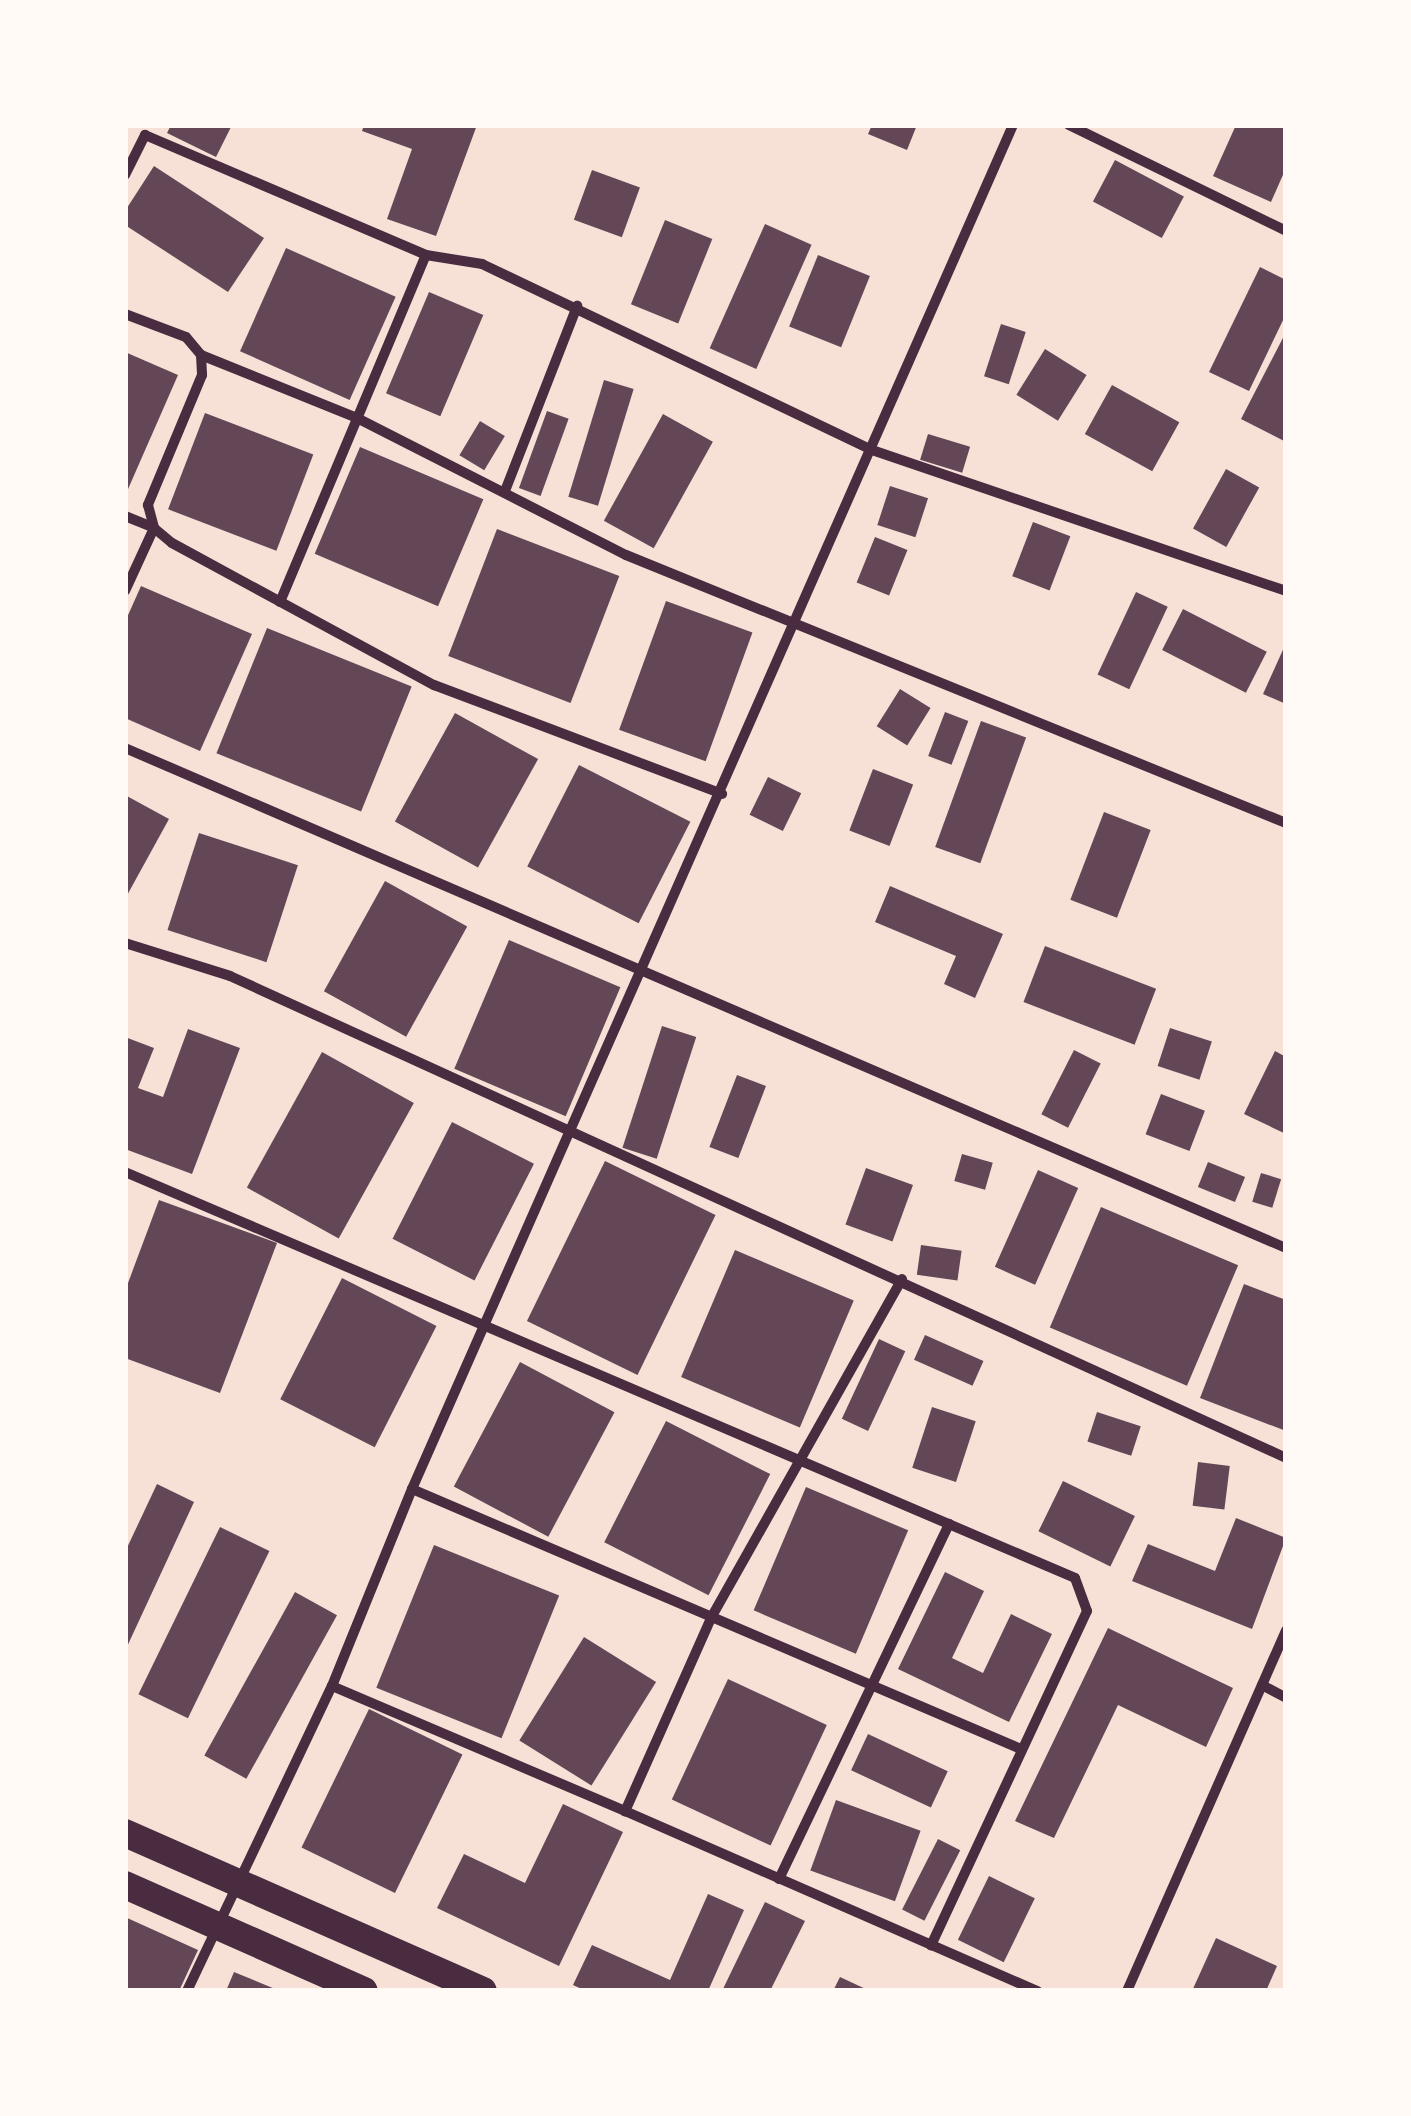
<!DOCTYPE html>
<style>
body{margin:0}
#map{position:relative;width:1411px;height:2116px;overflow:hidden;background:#f7e1d7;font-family:"Sofia Sans Condensed",sans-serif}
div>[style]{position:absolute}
.building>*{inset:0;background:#644757;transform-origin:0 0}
.minor>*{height:10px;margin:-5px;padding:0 5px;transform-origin:5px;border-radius:5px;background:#4a2c40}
.trunk>*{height:28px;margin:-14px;padding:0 14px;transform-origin:14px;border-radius:14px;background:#4a2c40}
span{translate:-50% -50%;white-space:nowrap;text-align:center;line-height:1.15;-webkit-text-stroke:10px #fffaf5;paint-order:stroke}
.frame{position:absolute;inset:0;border:128px solid #fffaf5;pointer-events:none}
</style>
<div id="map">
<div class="building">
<div style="clip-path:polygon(171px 125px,232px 125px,216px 157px,167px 133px)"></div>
<div style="clip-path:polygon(364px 125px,477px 125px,436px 236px,387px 219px,412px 149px,362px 131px)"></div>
<div style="clip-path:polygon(872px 125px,917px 125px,907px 150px,868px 134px)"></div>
<div style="clip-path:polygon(1236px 125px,1286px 125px,1286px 168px,1271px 202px,1213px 176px)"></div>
<div style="left:1115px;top:160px;width:78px;height:47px;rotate:28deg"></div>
<div style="clip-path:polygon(154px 166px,264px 238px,228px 292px,125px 225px,125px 211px)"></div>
<div style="left:592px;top:170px;width:51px;height:53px;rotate:20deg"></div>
<div style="left:665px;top:220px;width:51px;height:91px;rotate:22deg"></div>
<div style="left:765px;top:224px;width:51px;height:136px;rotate:24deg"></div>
<div style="left:286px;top:248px;width:120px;height:113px;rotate:24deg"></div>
<div style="left:818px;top:255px;width:56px;height:77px;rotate:22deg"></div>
<div style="clip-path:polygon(1260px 267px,1286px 280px,1286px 314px,1249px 391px,1209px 372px)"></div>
<div style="left:429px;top:292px;width:59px;height:110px;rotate:23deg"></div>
<div style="left:1001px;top:324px;width:26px;height:55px;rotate:18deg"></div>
<div style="clip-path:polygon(1286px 332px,1286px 442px,1241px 419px)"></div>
<div style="left:1045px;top:349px;width:49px;height:54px;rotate:32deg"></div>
<div style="clip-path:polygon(125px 352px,178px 375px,125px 496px)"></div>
<div style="left:604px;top:380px;width:31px;height:122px;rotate:17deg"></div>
<div style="left:1112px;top:385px;width:77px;height:56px;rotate:29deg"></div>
<div style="left:547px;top:411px;width:23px;height:82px;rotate:20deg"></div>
<div style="left:205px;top:413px;width:116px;height:103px;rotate:21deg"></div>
<div style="left:663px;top:414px;width:57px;height:122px;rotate:29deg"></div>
<div style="left:480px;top:421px;width:29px;height:40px;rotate:31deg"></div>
<div style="left:928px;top:434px;width:44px;height:27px;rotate:17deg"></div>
<div style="left:360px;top:447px;width:134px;height:116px;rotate:23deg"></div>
<div style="left:1226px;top:469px;width:38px;height:68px;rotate:29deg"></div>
<div style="left:890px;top:486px;width:40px;height:41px;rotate:18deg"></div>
<div style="left:1033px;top:522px;width:40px;height:58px;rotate:21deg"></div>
<div style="left:497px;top:529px;width:131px;height:136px;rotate:21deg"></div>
<div style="left:875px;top:537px;width:35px;height:49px;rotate:22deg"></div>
<div style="clip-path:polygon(141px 586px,252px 634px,200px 751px,125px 718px,125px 622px)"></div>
<div style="left:1136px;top:592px;width:35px;height:91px;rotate:25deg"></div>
<div style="left:666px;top:601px;width:92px;height:137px;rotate:20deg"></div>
<div style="left:1183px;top:609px;width:94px;height:46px;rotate:27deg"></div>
<div style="left:267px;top:628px;width:156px;height:135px;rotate:22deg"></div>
<div style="clip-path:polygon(1286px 643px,1286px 704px,1263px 694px)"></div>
<div style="left:900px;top:689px;width:36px;height:44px;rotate:32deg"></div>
<div style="left:945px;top:712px;width:25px;height:47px;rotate:21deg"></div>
<div style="left:455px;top:713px;width:95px;height:124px;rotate:29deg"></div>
<div style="left:981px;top:721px;width:48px;height:134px;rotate:20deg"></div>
<div style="left:579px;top:765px;width:125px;height:114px;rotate:27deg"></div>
<div style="left:873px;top:769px;width:43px;height:66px;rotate:21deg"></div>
<div style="left:768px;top:777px;width:37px;height:42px;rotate:26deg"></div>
<div style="clip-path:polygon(125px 795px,169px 819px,125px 899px)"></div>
<div style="left:1104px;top:812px;width:50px;height:94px;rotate:21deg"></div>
<div style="left:199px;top:833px;width:104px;height:102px;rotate:18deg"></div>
<div style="left:385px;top:881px;width:94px;height:126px;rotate:29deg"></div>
<div style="clip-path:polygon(890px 886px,1003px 934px,975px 998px,944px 984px,956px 956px,875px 922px)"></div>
<div style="left:509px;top:940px;width:121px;height:140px;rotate:23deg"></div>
<div style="left:1045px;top:946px;width:119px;height:60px;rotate:21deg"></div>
<div style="left:662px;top:1026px;width:36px;height:128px;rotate:18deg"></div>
<div style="left:1170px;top:1028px;width:44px;height:40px;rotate:18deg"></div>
<div style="clip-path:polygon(188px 1029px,240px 1048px,192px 1174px,125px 1149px,125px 1037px,154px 1048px,138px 1088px,163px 1097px)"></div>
<div style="left:1074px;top:1050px;width:30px;height:72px;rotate:27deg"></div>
<div style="clip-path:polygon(1275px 1051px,1286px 1057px,1286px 1134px,1244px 1114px)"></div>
<div style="left:322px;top:1052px;width:105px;height:155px;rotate:29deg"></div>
<div style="left:737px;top:1075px;width:31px;height:77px;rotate:21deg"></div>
<div style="left:1161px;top:1094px;width:47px;height:43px;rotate:21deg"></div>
<div style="left:452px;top:1122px;width:92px;height:131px;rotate:27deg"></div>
<div style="left:962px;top:1154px;width:32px;height:28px;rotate:16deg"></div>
<div style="left:605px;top:1161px;width:123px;height:178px;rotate:26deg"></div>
<div style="left:1208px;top:1162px;width:40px;height:27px;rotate:22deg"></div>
<div style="left:866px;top:1168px;width:50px;height:60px;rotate:20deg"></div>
<div style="left:1038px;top:1170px;width:44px;height:106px;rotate:24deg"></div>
<div style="left:1261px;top:1173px;width:21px;height:30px;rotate:17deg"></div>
<div style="clip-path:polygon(159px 1200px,277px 1243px,220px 1393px,125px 1358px,125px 1291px)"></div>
<div style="left:1101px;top:1207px;width:149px;height:131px;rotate:23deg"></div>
<div style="left:921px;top:1245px;width:41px;height:30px;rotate:8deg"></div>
<div style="left:735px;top:1250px;width:129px;height:138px;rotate:23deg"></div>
<div style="left:342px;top:1278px;width:106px;height:136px;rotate:27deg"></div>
<div style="clip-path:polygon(1244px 1284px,1286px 1300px,1286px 1431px,1200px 1398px)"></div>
<div style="left:925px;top:1335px;width:64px;height:27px;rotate:24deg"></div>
<div style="left:879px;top:1339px;width:29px;height:88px;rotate:25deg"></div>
<div style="left:520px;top:1362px;width:107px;height:141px;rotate:28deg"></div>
<div style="left:932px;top:1407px;width:46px;height:64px;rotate:18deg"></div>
<div style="left:1097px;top:1412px;width:46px;height:31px;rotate:18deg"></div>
<div style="left:666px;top:1421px;width:117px;height:136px;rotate:27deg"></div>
<div style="left:1198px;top:1462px;width:32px;height:44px;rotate:7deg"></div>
<div style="left:1063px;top:1481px;width:80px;height:56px;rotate:26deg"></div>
<div style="clip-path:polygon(157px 1484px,194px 1502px,125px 1651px,125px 1552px)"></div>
<div style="left:806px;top:1487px;width:111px;height:134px;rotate:23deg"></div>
<div style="clip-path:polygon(1236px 1518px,1286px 1538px,1252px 1629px,1132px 1581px,1148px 1544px,1215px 1571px)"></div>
<div style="left:220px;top:1527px;width:55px;height:186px;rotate:26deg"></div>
<div style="left:434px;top:1545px;width:135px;height:154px;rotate:22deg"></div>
<div style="clip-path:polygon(945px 1572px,984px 1591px,952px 1658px,983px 1673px,1011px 1614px,1052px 1634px,1009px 1722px,898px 1669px)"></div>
<div style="left:295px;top:1592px;width:48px;height:187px;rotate:29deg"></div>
<div style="clip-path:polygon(1108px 1628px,1233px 1688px,1206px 1747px,1118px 1705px,1054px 1838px,1015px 1821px)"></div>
<div style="left:584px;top:1637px;width:85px;height:122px;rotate:32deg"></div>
<div style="left:728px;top:1679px;width:109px;height:133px;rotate:25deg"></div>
<div style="left:369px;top:1709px;width:104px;height:154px;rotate:26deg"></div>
<div style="left:868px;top:1734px;width:88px;height:40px;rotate:25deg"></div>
<div style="left:836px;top:1800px;width:90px;height:75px;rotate:20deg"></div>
<div style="clip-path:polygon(563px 1804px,623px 1832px,559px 1966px,437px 1908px,464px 1854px,525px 1883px)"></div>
<div style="left:938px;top:1839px;width:25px;height:79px;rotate:27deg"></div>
<div style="left:989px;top:1876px;width:51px;height:71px;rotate:26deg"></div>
<div style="clip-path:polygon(708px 1894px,744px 1910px,708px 1991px,586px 1991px,573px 1985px,592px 1945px,670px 1980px)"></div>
<div style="clip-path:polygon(765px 1902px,805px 1921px,770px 1991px,722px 1991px)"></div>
<div style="clip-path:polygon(125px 1917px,198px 1950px,179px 1991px,125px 1991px)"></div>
<div style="clip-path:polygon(1216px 1938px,1277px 1966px,1266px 1991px,1192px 1991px)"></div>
<div style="clip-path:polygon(234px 1972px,280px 1991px,226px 1991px)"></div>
<div style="clip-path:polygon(840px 1977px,870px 1991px,833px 1991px)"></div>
</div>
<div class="minor">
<div style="left:1069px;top:125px;width:242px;rotate:26deg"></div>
<div style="left:125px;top:175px;width:45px;rotate:-63.4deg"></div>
<div style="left:145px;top:135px;width:306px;rotate:23.1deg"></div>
<div style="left:426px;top:255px;width:57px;rotate:9.1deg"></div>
<div style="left:482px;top:264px;width:432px;rotate:25.5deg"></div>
<div style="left:872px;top:450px;width:437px;rotate:18.8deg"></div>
<div style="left:125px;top:314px;width:65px;rotate:20.7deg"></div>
<div style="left:186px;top:337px;width:23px;rotate:50deg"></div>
<div style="left:201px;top:355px;width:20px;rotate:87deg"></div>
<div style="left:202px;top:375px;width:141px;rotate:112.6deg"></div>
<div style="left:148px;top:505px;width:24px;rotate:75deg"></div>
<div style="left:154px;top:528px;width:23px;rotate:40deg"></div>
<div style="left:172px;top:543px;width:298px;rotate:28.5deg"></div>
<div style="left:434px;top:685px;width:308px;rotate:20.7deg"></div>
<div style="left:201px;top:355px;width:168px;rotate:22deg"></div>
<div style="left:357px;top:418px;width:302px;rotate:27deg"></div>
<div style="left:626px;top:555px;width:712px;rotate:22.1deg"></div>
<div style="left:505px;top:491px;width:199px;rotate:-68.7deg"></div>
<div style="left:125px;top:516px;width:31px;rotate:22deg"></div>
<div style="left:154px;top:528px;width:69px;rotate:114.7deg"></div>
<div style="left:280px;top:602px;width:376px;rotate:-67.2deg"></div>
<div style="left:125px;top:748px;width:1264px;rotate:23.3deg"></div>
<div style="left:125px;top:943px;width:110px;rotate:17.4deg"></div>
<div style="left:230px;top:976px;width:1161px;rotate:24.53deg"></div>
<div style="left:125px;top:1172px;width:1033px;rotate:23.14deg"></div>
<div style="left:1075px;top:1578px;width:35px;rotate:70deg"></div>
<div style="left:1087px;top:1611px;width:369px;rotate:115deg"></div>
<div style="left:902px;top:1279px;width:387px;rotate:119.4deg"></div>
<div style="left:712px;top:1616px;width:214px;rotate:114deg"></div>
<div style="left:625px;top:1811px;width:450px;rotate:23.6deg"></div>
<div style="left:412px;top:1489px;width:662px;rotate:23.12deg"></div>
<div style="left:1262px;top:1685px;width:27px;rotate:28deg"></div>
<div style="left:332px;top:1686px;width:319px;rotate:23.1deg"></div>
<div style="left:779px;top:1879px;width:394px;rotate:-64.4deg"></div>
<div style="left:187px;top:1991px;width:338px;rotate:-64.6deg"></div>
<div style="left:332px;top:1686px;width:213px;rotate:-67.9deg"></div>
<div style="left:412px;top:1489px;width:1491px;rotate:-66.22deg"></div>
<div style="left:1127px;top:1991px;width:394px;rotate:-66.2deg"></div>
</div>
<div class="trunk">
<div style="left:125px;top:1833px;width:391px;rotate:23.8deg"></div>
<div style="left:125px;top:1885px;width:261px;rotate:23.9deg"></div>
</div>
<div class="frame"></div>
</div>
